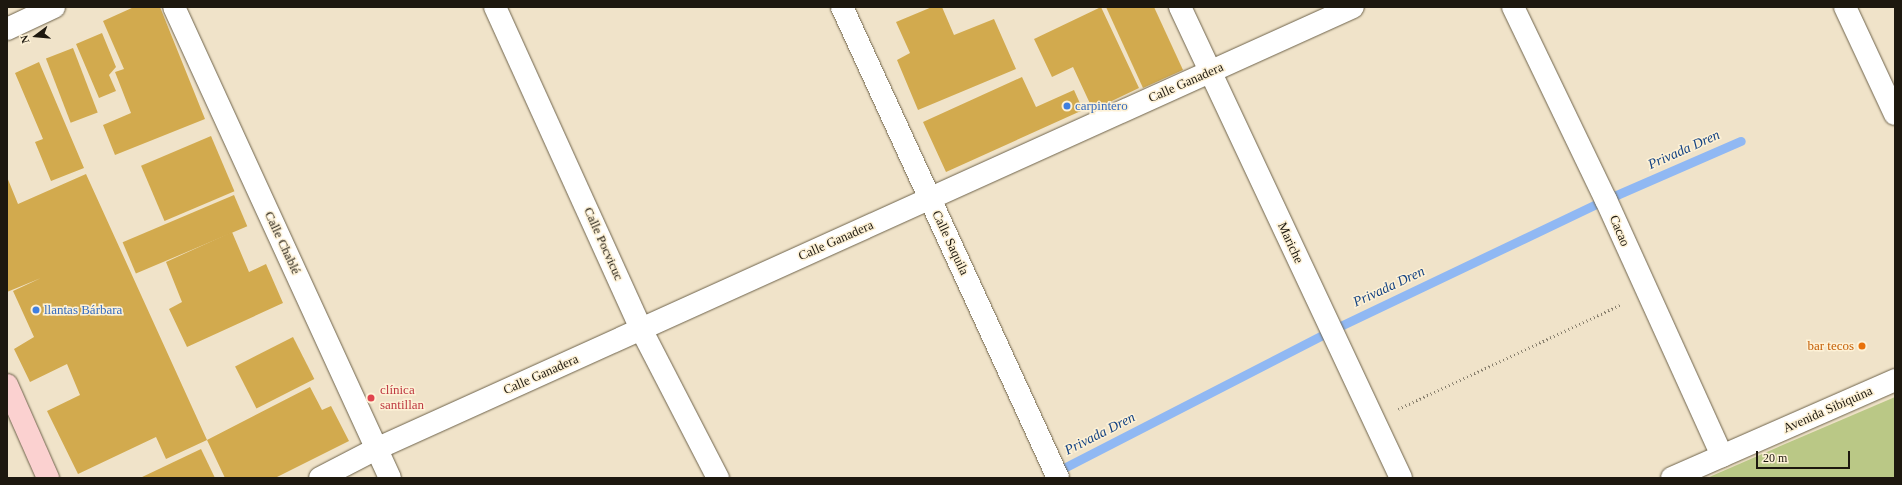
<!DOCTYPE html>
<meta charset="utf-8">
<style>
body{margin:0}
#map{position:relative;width:1902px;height:485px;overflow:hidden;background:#f0e3c9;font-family:"Times New Roman",serif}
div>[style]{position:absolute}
.green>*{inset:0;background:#bac886}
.stream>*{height:9px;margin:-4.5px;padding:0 4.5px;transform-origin:4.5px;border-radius:4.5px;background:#90b8f3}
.building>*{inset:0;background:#d2aa4e;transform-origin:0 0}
.path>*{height:2.5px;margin-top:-1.25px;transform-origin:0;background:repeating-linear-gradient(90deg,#8a816f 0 1px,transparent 0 4px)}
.roads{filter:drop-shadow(0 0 1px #6e634b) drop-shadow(0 0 1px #6e634b)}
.minor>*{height:22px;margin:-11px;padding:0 11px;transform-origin:11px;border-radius:11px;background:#fff}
.major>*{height:22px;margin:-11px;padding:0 11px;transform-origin:11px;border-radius:11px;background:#fbd1d0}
.dots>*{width:11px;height:11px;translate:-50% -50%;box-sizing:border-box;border:2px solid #fdf1d6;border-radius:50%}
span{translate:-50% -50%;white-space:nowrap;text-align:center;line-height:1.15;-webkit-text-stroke:3px #fdf1d6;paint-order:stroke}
.street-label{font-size:13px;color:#1d180f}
.shop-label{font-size:13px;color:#366cbe}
.left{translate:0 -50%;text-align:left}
.food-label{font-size:13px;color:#c56008}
.right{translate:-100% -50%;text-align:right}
.health-label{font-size:13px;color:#be3a42}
.water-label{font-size:14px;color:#124182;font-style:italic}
.frame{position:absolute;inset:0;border:8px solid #1d180f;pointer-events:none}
.north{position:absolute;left:16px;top:16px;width:40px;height:40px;-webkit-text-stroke:3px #fdf1d6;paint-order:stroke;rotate:254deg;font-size:11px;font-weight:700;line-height:16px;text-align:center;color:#1d180f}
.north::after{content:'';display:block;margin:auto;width:14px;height:18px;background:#1d180f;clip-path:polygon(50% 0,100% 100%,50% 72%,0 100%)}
.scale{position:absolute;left:1756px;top:451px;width:94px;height:18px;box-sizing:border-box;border:2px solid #1d180f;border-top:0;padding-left:5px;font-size:12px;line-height:14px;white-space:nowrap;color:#1d180f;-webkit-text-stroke:3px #fdf1d6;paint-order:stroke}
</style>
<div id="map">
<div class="green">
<div style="clip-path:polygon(1895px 397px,1895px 478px,1707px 478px,1785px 444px)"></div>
</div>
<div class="stream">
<div style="left:1056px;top:472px;width:310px;rotate:-27.2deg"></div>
<div style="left:1332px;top:330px;width:302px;rotate:-25.5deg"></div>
<div style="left:1605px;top:200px;width:148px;rotate:-23.5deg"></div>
</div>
<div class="building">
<div style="clip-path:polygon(134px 7px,160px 7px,205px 119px,115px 155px,103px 125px,131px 113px,115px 72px,124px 69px,103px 21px)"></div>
<div style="clip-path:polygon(932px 7px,942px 7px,954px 35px,994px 19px,1016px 69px,918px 110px,897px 60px,910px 53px,896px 22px)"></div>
<div style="clip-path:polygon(1101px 7px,1139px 88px,1093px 110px,1073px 67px,1052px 77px,1034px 39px)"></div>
<div style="clip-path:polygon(1106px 7px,1154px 7px,1183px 70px,1143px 88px)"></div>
<div style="clip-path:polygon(102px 33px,116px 67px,109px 75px,116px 91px,99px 98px,76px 44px)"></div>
<div style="left:73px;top:48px;width:69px;height:29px;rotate:69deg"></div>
<div style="clip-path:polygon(39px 62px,84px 168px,51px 181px,35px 142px,43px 139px,15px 73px)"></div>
<div style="clip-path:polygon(1022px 77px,1036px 107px,1074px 90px,1083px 110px,946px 172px,923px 122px)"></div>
<div style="left:211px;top:136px;width:60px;height:76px;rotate:67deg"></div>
<div style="clip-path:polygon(86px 174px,207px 440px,166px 459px,156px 437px,78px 474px,47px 411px,80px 395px,67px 364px,30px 382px,14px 349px,34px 337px,13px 291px,41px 278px,7px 292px,7px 177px,18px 204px)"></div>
<div style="left:234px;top:195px;width:34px;height:121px;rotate:67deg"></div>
<div style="clip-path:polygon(232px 232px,249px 272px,266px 264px,283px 303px,187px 347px,169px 309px,182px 302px,166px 262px)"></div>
<div style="left:293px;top:337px;width:47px;height:65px;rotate:63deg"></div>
<div style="clip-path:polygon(310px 387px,322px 410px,331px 406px,349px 441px,275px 478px,225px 478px,207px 440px)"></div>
<div style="clip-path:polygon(201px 449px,215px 478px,140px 478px)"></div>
</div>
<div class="path">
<div style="left:1398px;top:409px;width:247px;rotate:-25.1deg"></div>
</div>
<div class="roads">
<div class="minor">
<div style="left:174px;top:7px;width:518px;rotate:65.36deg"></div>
<div style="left:495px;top:7px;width:354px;rotate:65.6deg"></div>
<div style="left:641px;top:329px;width:168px;rotate:62.7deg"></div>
<div style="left:842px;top:7px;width:518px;rotate:65.36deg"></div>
<div style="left:1180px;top:7px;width:520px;rotate:64.86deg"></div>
<div style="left:1513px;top:7px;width:214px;rotate:64.3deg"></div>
<div style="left:1606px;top:200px;width:281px;rotate:65.6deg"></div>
<div style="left:1845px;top:7px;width:118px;rotate:65deg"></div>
<div style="left:7px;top:29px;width:52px;rotate:-25.1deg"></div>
<div style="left:320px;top:478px;width:63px;rotate:-27.4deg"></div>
<div style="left:376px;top:449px;width:1072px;rotate:-24.34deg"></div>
<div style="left:1672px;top:478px;width:244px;rotate:-23.7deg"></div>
</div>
<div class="major">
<div style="left:7px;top:385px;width:102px;rotate:66.2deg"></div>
</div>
</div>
<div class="dots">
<div style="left:1067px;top:106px;background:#3f7fe0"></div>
<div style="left:36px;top:310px;background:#3f7fe0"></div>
<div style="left:1862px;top:346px;background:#e8710a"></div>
<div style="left:371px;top:398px;background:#e0444e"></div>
</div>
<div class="street-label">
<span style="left:1186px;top:83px;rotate:-24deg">Calle Ganadera</span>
<span style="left:1619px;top:231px;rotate:67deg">Cacao</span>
<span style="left:836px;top:241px;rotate:-24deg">Calle Ganadera</span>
<span style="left:282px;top:243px;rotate:65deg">Calle Chablé</span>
<span style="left:950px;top:243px;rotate:65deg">Calle Saquila</span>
<span style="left:1290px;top:243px;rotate:65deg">Mariche</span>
<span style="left:603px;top:244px;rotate:66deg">Calle Pocvicuc</span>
<span style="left:541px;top:375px;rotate:-24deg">Calle Ganadera</span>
<span style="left:1828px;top:410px;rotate:-24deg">Avenida Sibiquina</span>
</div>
<div class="shop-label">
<span class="left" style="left:1075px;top:106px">carpintero</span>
<span class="left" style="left:44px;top:310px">llantas Bárbara</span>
</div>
<div class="food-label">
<span class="right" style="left:1854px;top:346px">bar tecos</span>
</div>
<div class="health-label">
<span class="left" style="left:380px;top:398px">clínica<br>santillan</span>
</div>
<div class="water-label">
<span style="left:1684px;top:150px;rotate:-24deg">Privada Dren</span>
<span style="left:1389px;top:287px;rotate:-25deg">Privada Dren</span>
<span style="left:1100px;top:434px;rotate:-27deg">Privada Dren</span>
</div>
<div class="frame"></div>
<div class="north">N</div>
<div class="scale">20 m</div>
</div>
